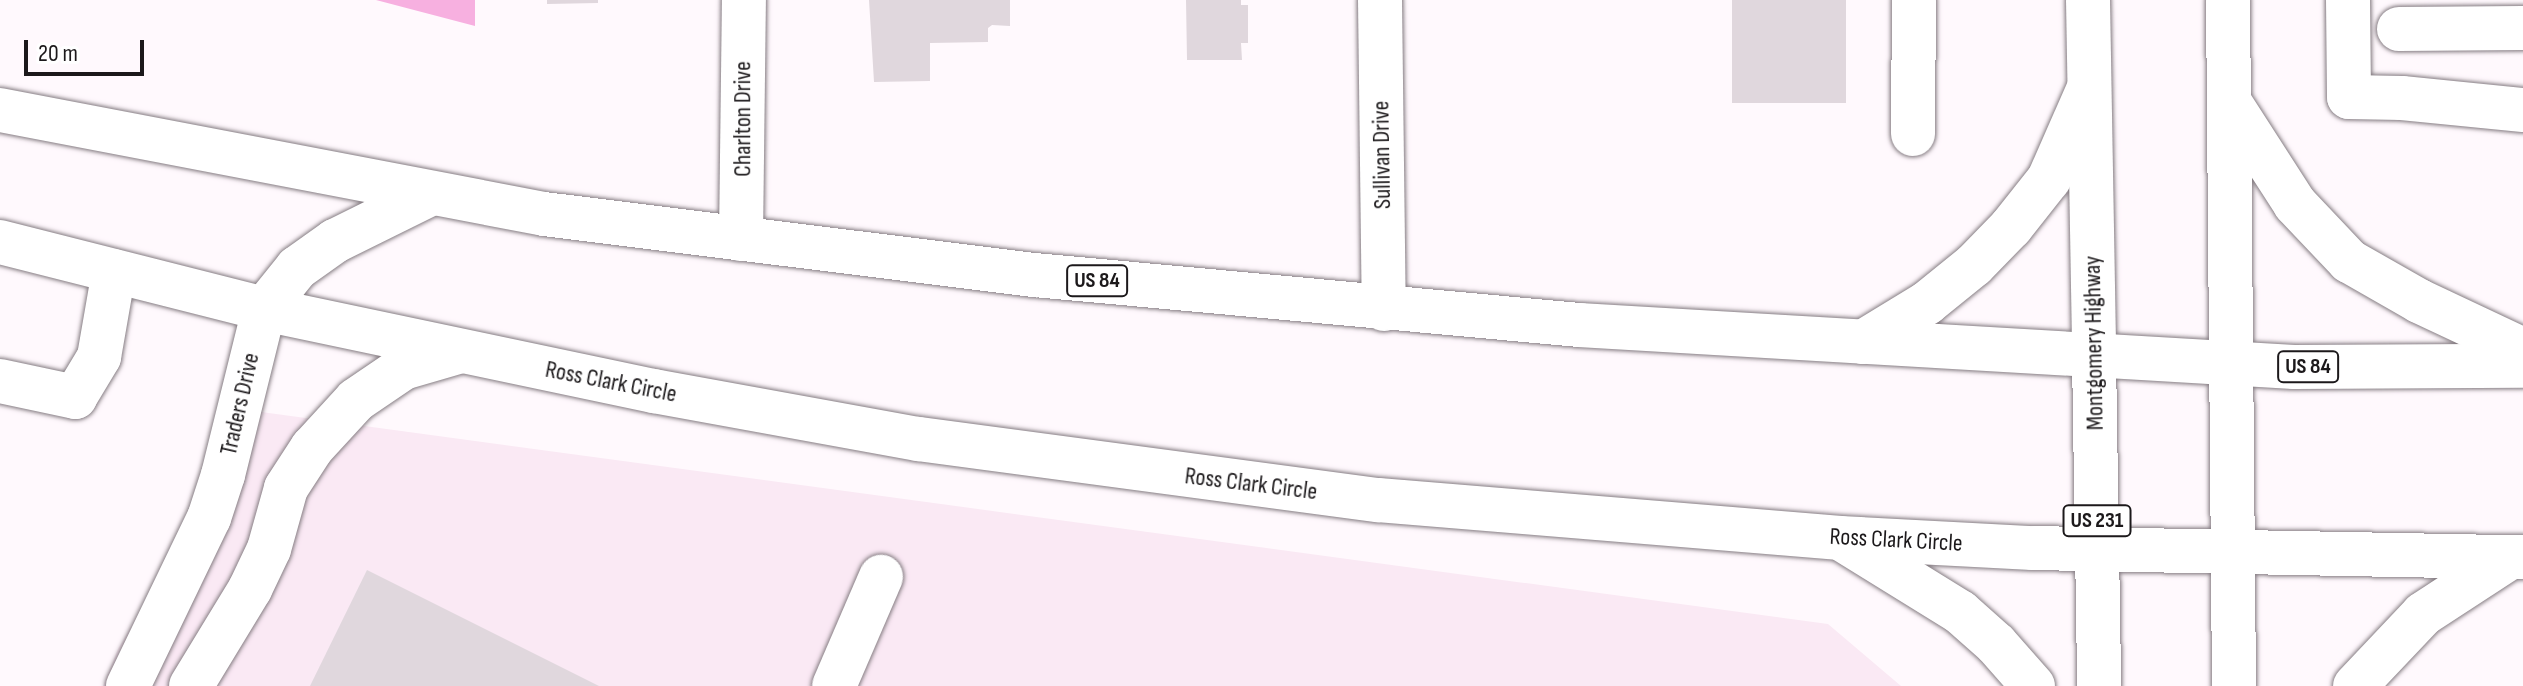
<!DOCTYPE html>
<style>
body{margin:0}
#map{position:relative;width:2523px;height:686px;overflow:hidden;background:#fff9fd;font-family:"Sofia Sans Condensed",sans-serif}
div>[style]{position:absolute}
.built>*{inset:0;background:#fae9f4}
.forest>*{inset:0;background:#f7b0e0}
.building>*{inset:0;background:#e0d7dd;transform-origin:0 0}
.roads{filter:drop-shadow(0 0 2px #867d83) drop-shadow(0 0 2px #867d83)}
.minor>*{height:44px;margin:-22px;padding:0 22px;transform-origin:22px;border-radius:22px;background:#fff}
.major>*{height:44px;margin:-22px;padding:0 22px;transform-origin:22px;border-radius:22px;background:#fff}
.highway>*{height:44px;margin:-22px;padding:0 22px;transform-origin:22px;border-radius:22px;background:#fff}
span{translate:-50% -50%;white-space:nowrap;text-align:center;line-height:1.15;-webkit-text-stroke:8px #fff;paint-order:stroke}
.shield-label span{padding:2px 6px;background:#fff;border:2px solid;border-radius:6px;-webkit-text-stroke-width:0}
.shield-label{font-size:22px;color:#1c191b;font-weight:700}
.street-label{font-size:24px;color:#1c191b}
.scale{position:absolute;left:24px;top:40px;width:120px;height:36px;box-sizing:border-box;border:4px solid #1c191b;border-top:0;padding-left:10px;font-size:24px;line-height:28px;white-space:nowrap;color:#1c191b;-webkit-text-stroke:6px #fff;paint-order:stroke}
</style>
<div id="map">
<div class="built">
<div style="clip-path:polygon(224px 407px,1828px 624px,1901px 686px,103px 686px,118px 649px,176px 550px)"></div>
</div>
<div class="forest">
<div style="clip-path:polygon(376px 0,475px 0,475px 26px)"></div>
</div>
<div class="building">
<div style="clip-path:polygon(547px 0,598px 0,598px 3px,547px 4px)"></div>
<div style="clip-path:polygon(869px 0,1010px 0,1010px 26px,992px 25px,988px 28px,988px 42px,930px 43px,930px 81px,874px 82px)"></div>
<div style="clip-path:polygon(1186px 0,1241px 0,1241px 5px,1248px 5px,1248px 43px,1241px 43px,1242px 60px,1187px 60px)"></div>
<div style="left:1732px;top:0;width:114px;height:103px"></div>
<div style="clip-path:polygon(367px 570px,599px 686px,310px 686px)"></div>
</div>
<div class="roads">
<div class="minor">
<div style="left:1380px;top:0;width:309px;rotate:89.3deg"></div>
<div style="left:2348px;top:0;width:97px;rotate:89.4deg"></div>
<div style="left:2349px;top:97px;width:53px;rotate:1.1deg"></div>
<div style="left:2402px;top:98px;width:122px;rotate:5.7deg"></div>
<div style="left:2399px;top:29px;width:124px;rotate:-0.5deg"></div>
<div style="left:1913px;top:134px;width:134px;rotate:-89.6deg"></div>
<div style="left:741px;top:239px;width:239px;rotate:-89.3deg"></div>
<div style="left:0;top:381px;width:77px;rotate:12deg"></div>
<div style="left:75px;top:397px;width:47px;rotate:-59deg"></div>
<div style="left:99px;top:357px;width:87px;rotate:-80.1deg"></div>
<div style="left:128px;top:686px;width:187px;rotate:-64.3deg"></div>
<div style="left:209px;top:518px;width:45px;rotate:-72deg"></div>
<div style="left:223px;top:475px;width:171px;rotate:-76.1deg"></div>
<div style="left:264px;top:309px;width:53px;rotate:-51.2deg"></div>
<div style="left:297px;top:268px;width:47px;rotate:-35.4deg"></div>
<div style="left:335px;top:241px;width:106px;rotate:-26.3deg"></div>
<div style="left:191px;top:686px;width:114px;rotate:-58.7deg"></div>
<div style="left:250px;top:589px;width:44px;rotate:-64.6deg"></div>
<div style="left:269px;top:549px;width:63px;rotate:-74.4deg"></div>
<div style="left:286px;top:488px;width:48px;rotate:-57deg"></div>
<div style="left:312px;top:448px;width:65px;rotate:-47.5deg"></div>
<div style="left:356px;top:400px;width:57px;rotate:-34.2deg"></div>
<div style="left:403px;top:368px;width:57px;rotate:-16.2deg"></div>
<div style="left:834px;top:686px;width:119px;rotate:-66.7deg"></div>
</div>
<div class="major">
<div style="left:2088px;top:0;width:356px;rotate:89deg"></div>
<div style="left:2228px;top:0;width:686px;rotate:89.5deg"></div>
</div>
<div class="highway">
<div style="left:2230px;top:103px;width:120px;rotate:57.2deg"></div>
<div style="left:2295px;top:204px;width:79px;rotate:46.5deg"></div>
<div style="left:2349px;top:261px;width:81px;rotate:29.7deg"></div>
<div style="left:2419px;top:301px;width:115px;rotate:25.2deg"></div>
<div style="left:0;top:110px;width:554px;rotate:10.82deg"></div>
<div style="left:544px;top:214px;width:495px;rotate:7.1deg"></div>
<div style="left:1035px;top:275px;width:546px;rotate:5.25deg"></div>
<div style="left:1579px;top:325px;width:716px;rotate:3.36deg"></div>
<div style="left:2294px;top:367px;width:229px;rotate:-0.3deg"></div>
<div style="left:0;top:242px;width:272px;rotate:14.2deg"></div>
<div style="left:264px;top:309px;width:399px;rotate:11.9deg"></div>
<div style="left:654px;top:391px;width:269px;rotate:10.3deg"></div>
<div style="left:919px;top:439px;width:463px;rotate:7.6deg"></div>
<div style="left:1378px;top:500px;width:464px;rotate:4.7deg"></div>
<div style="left:1840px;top:538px;width:193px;rotate:3deg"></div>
<div style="left:2033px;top:548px;width:490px;rotate:1.1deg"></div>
<div style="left:1863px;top:342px;width:75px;rotate:-31.4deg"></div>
<div style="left:1927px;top:303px;width:60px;rotate:-39deg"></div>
<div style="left:1974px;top:265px;width:53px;rotate:-45.8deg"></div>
<div style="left:2011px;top:227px;width:61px;rotate:-51.6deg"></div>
<div style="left:2049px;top:179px;width:99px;rotate:-66.3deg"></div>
<div style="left:2094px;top:356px;width:330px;rotate:89.1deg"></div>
<div style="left:1845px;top:541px;width:135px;rotate:31.7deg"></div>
<div style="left:1960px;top:612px;width:48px;rotate:41.6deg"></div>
<div style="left:1996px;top:644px;width:56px;rotate:48.6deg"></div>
<div style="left:2355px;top:686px;width:99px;rotate:-46.6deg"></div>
<div style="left:2423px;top:614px;width:103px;rotate:-33.1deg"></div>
</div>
</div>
<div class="shield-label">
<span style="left:1097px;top:281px">US 84</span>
<span style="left:2308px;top:367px">US 84</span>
<span style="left:2097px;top:521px">US 231</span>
</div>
<div class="street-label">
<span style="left:743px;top:119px;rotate:-90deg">Charlton Drive</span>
<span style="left:1382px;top:155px;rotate:-91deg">Sullivan Drive</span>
<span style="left:2094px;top:343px;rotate:-91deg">Montgomery Highway</span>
<span style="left:611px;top:382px;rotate:11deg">Ross Clark Circle</span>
<span style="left:240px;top:404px;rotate:-77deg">Traders Drive</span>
<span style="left:1251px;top:484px;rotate:7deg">Ross Clark Circle</span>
<span style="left:1896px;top:540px;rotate:3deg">Ross Clark Circle</span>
</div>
<div class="scale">20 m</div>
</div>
